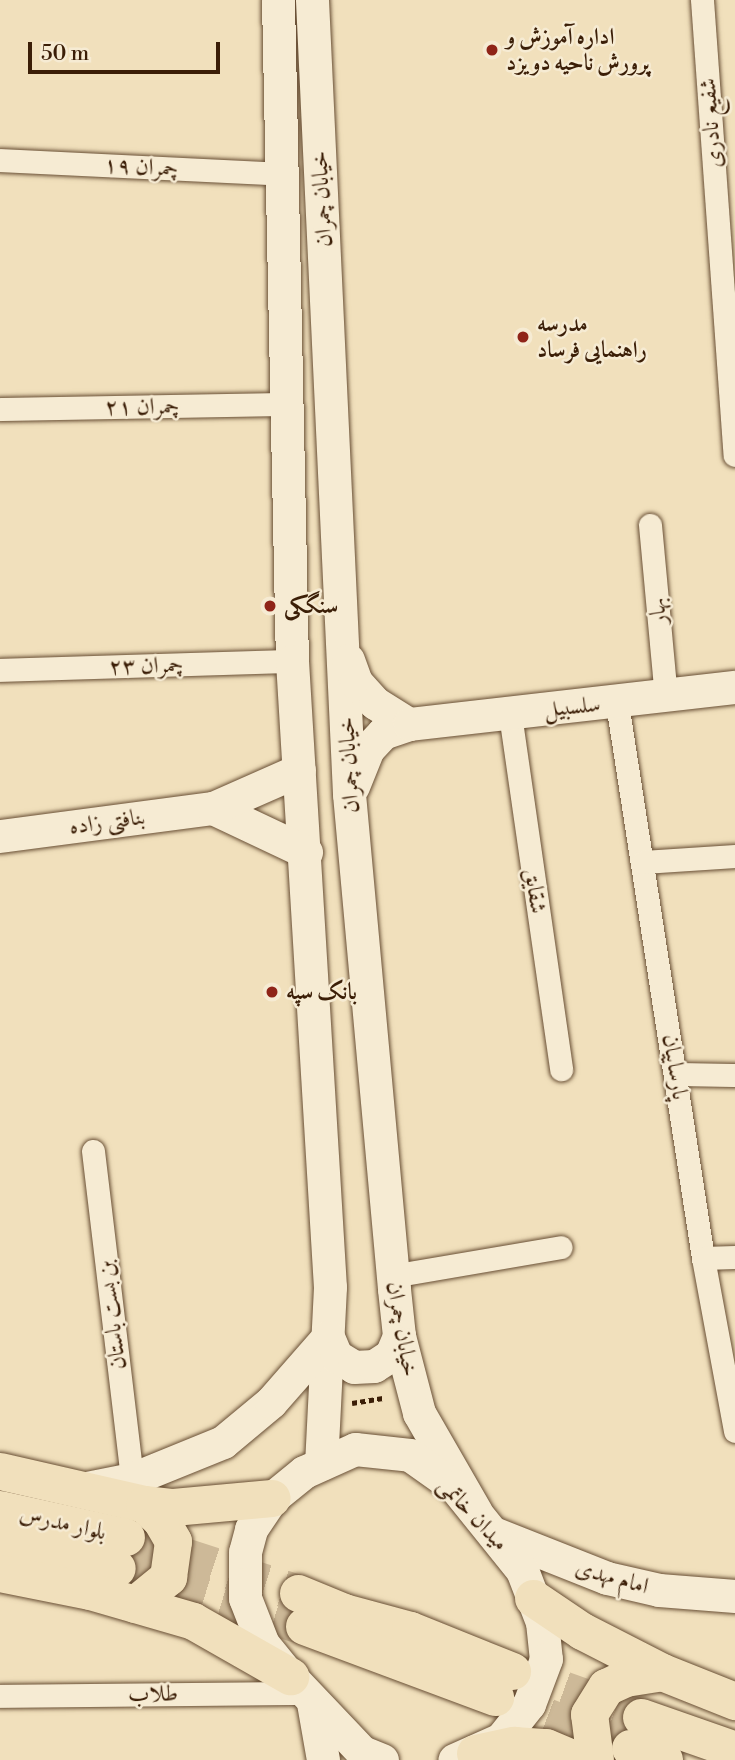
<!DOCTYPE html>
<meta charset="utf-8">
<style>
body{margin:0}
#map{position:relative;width:735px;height:1760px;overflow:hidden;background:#f1e0bc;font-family:"Libre Bodoni",Amiri,serif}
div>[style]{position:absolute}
.primary-tunnel>*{height:37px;margin-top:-18.5px;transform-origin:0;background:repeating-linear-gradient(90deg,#cdb998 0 37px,transparent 0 55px)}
.path>*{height:4.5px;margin-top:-2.25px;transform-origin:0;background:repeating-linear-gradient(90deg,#3b1e07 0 5px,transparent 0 8.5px)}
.roads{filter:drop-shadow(0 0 2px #684e34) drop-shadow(0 0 2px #684e34)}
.street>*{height:23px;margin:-11.5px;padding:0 11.5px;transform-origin:11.5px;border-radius:11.5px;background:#f6ebd3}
.secondary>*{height:33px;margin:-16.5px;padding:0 16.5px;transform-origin:16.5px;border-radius:16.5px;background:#f6ebd3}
.primary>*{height:37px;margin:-18.5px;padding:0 18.5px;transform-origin:18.5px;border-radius:18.5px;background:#f1e0bc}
.dots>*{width:19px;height:19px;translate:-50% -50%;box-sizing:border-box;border:4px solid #f6ebd3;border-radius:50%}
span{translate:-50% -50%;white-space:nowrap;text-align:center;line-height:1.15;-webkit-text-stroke:5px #f6ebd3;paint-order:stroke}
.poi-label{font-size:23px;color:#3b1e07;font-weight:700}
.left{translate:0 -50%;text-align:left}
.street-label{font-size:23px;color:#3b1e07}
.scale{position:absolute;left:28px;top:42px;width:192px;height:32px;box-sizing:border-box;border:4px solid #3b1e07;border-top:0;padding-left:9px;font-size:21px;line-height:24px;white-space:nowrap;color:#3b1e07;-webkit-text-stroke:5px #f6ebd3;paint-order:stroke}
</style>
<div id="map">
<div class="primary-tunnel">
<div style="left:126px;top:1537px;width:181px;rotate:18deg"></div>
<div style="left:117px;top:1568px;width:196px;rotate:17.2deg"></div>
<div style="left:512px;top:1671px;width:137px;rotate:19.6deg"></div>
<div style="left:496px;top:1697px;width:143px;rotate:20.8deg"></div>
</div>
<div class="path">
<div style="left:352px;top:1403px;width:33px;rotate:-9deg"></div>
</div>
<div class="roads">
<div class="street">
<div style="left:702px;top:0;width:456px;rotate:85.9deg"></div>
<div style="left:0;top:160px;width:283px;rotate:2.8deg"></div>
<div style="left:0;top:409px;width:285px;rotate:-1deg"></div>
<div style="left:650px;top:525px;width:173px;rotate:84.7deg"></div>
<div style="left:0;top:670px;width:292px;rotate:-1.8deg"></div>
<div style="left:617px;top:703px;width:562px;rotate:81.19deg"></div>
<div style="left:703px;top:1258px;width:176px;rotate:79.5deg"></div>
<div style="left:510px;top:714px;width:359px;rotate:81.8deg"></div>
<div style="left:643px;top:862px;width:92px;rotate:-3.7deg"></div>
<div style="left:676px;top:1074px;width:59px;rotate:1deg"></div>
<div style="left:93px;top:1151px;width:330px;rotate:83.2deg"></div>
<div style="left:703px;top:1258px;width:32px;rotate:-2deg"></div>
<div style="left:392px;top:1276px;width:171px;rotate:-9.7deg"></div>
<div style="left:0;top:1696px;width:306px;rotate:-0.6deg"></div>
</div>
<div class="secondary">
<div style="left:278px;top:0;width:661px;rotate:88.79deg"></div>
<div style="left:292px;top:661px;width:627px;rotate:86.53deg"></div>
<div style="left:330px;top:1287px;width:177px;rotate:92.9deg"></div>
<div style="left:312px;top:0;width:795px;rotate:87.33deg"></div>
<div style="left:349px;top:794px;width:497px;rotate:84.8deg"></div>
<div style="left:394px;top:1289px;width:47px;rotate:83.9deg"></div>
<div style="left:399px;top:1336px;width:80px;rotate:75.4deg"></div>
<div style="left:419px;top:1413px;width:114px;rotate:60.1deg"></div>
<div style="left:348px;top:660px;width:23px;rotate:70deg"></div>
<div style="left:356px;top:682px;width:28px;rotate:48deg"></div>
<div style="left:375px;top:703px;width:40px;rotate:32deg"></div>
<div style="left:353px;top:786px;width:40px;rotate:-68deg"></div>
<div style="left:368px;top:749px;width:22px;rotate:-47deg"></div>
<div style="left:383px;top:733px;width:28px;rotate:-19deg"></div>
<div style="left:409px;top:724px;width:328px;rotate:-6.5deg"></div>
<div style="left:213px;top:808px;width:103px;rotate:25.3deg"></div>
<div style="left:0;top:836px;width:215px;rotate:-7.5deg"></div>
<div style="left:213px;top:808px;width:94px;rotate:-23.8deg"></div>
<div style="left:82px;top:1489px;width:51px;rotate:-11.3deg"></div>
<div style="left:132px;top:1479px;width:98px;rotate:-22.1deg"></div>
<div style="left:223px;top:1442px;width:62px;rotate:-39.8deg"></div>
<div style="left:271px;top:1402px;width:86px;rotate:-48.8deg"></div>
<div style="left:328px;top:1337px;width:21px;rotate:67deg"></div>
<div style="left:336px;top:1356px;width:21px;rotate:31deg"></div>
<div style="left:354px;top:1367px;width:20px;rotate:-3deg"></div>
<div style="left:374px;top:1366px;width:20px;rotate:-33deg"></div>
<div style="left:391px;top:1355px;width:21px;rotate:-67deg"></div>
<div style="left:496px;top:1534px;width:119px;rotate:21.6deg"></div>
<div style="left:607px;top:1578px;width:53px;rotate:13deg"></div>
<div style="left:659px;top:1590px;width:76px;rotate:4.5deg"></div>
<div style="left:313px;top:1703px;width:58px;rotate:80deg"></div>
<div style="left:382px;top:1760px;width:22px;rotate:-158deg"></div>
<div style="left:362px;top:1752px;width:112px;rotate:-133.5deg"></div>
<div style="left:285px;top:1671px;width:35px;rotate:-129deg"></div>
<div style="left:263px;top:1644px;width:49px;rotate:-111.4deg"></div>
<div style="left:245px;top:1598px;width:46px;rotate:-90deg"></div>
<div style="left:245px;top:1552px;width:24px;rotate:-75deg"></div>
<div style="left:251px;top:1529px;width:37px;rotate:-56deg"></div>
<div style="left:272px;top:1498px;width:41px;rotate:-39.1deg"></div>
<div style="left:304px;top:1472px;width:56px;rotate:-24.3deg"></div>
<div style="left:355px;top:1449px;width:55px;rotate:6.2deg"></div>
<div style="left:410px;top:1455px;width:55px;rotate:35.4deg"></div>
<div style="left:455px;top:1487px;width:107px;rotate:51.1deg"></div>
<div style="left:522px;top:1570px;width:56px;rotate:69deg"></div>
<div style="left:542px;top:1622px;width:37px;rotate:84deg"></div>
<div style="left:546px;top:1659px;width:48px;rotate:110.7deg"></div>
<div style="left:529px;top:1704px;width:45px;rotate:128.7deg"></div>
<div style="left:501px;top:1739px;width:51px;rotate:155.9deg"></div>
</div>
<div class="primary">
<div style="left:0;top:1471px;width:148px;rotate:12.9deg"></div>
<div style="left:144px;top:1504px;width:29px;rotate:6deg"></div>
<div style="left:173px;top:1507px;width:99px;rotate:-5.2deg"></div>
<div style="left:0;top:1509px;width:129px;rotate:12.5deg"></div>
<div style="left:0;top:1540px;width:120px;rotate:13.5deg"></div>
<div style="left:0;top:1573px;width:92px;rotate:11.3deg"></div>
<div style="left:90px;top:1591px;width:107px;rotate:16.2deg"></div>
<div style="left:193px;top:1621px;width:112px;rotate:29.6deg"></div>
<div style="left:298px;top:1593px;width:50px;rotate:22.4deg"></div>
<div style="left:344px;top:1612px;width:68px;rotate:15.3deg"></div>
<div style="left:410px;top:1630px;width:110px;rotate:21.9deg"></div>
<div style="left:533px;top:1598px;width:59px;rotate:34deg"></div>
<div style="left:582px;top:1631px;width:90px;rotate:27.1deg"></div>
<div style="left:662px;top:1672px;width:79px;rotate:21.7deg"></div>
<div style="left:135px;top:1604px;width:43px;rotate:-39.3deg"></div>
<div style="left:168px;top:1577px;width:36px;rotate:-82deg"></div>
<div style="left:173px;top:1541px;width:24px;rotate:-120deg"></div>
<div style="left:161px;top:1520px;width:23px;rotate:-137deg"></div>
<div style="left:304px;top:1626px;width:204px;rotate:20.4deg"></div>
<div style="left:641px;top:1717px;width:100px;rotate:19.3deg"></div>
<div style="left:630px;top:1748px;width:36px;rotate:19deg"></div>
<div style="left:475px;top:1753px;width:40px;rotate:-12deg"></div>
<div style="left:514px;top:1745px;width:32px;rotate:4deg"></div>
<div style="left:546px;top:1747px;width:34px;rotate:23deg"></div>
<div style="left:595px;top:1760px;width:46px;rotate:-97.4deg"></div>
<div style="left:589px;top:1714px;width:32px;rotate:-58deg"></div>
<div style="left:606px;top:1687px;width:21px;rotate:-25deg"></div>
<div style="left:625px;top:1678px;width:37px;rotate:-9deg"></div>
</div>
</div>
<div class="dots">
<div style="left:492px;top:50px;background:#8f2418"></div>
<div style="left:523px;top:337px;background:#8f2418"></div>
<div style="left:270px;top:606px;background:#8f2418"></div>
<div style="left:272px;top:992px;background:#8f2418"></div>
</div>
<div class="poi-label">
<span class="left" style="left:506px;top:50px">اداره آموزش و<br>پرورش ناحیه دو یزد</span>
<span class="left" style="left:537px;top:337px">مدرسه<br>راهنمایی فرساد</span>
<span class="left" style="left:284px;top:606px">سنگکی</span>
<span class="left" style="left:286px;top:992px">بانک سپه</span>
</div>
<div class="street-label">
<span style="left:711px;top:123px;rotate:-94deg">شفیع نادری</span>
<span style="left:141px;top:167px;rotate:3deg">چمران ۱۹</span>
<span style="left:322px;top:199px;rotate:-93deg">خیابان چمران</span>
<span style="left:142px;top:407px;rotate:-1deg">چمران ۲۱</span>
<span style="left:658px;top:611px;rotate:-95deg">بهار</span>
<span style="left:146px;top:666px;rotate:-2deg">چمران ۲۳</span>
<span style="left:572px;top:707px;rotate:-6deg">سلسبیل</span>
<span style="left:349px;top:765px;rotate:-93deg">خیابان چمران</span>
<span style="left:107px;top:822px;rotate:-8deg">بنافتی زاده</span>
<span style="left:535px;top:891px;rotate:82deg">شقایق</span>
<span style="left:675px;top:1067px;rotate:81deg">پارساییان</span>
<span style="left:112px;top:1315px;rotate:-97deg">بن بست باستان</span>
<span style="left:402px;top:1329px;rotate:80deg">خیابان چمران</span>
<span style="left:473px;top:1514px;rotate:47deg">میدان خاتمی</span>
<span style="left:63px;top:1523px;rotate:13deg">بلوار مدرس</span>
<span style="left:612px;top:1577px;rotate:16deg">امام مهدی</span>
<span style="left:153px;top:1694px;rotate:-1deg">طلاب</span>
</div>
<div class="scale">50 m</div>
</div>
